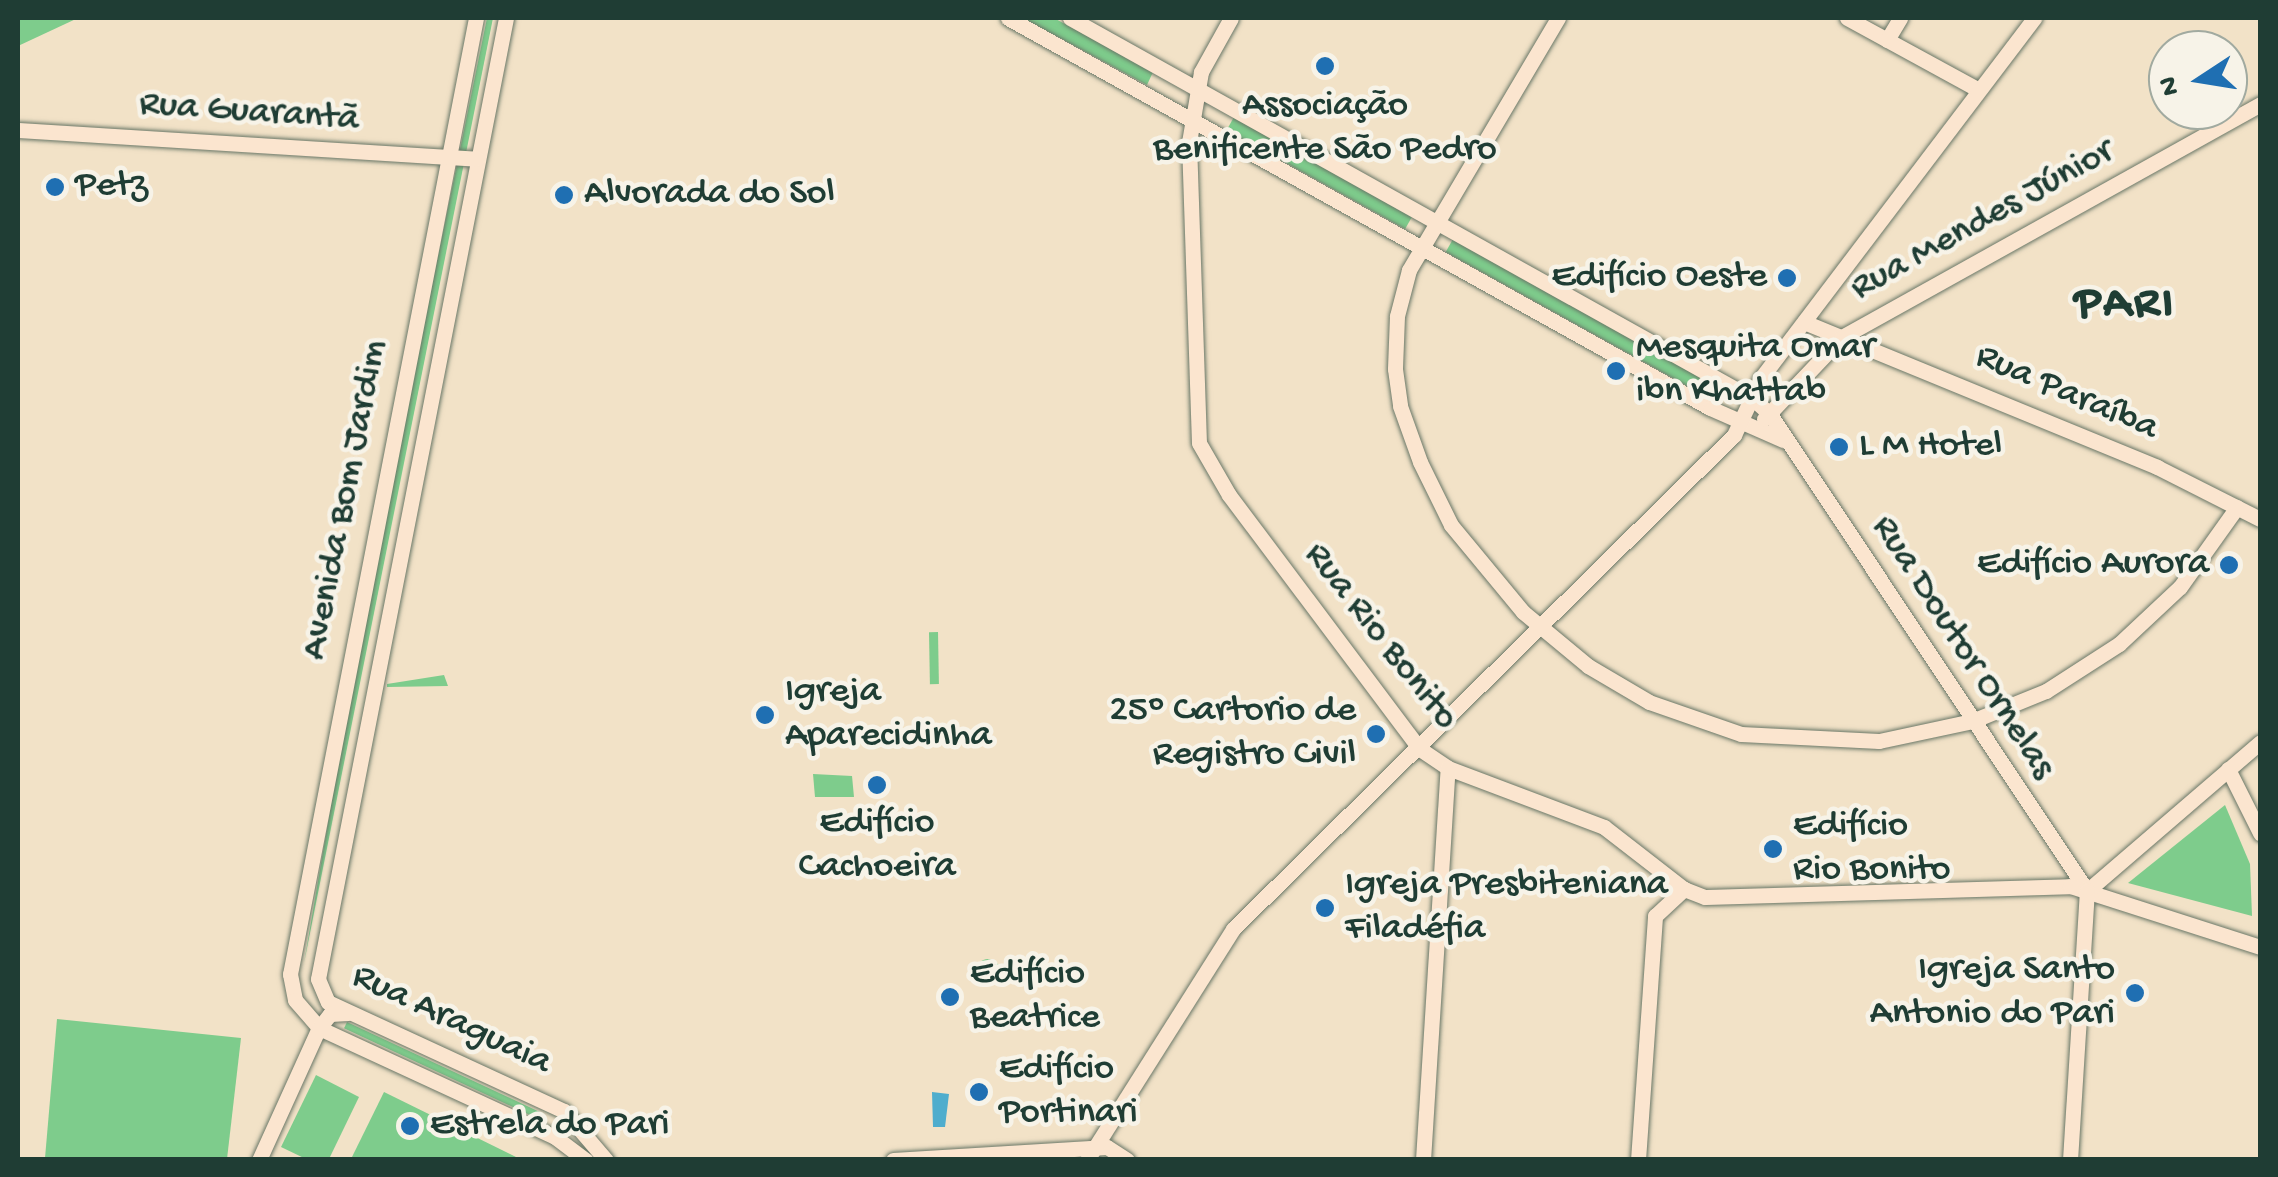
<!DOCTYPE html>
<meta charset="utf-8">
<style>
body{margin:0}
#map{position:relative;width:2278px;height:1177px;overflow:hidden;background:#f2e2c7;font-family:"Gochi Hand",sans-serif}
div>[style]{position:absolute}
.green>*{inset:0;background:#7ecc8c;transform-origin:0 0}
.round{border-radius:50%}
.water>*{inset:0;background:#4fadcd}
.roads{filter:drop-shadow(0 0 2px #697767) drop-shadow(0 0 2px #697767)}
.secondary>*{height:15px;margin:-7.5px;padding:0 7.5px;transform-origin:7.5px;border-radius:7.5px;background:#fbe5cf}
.dots>*{width:28px;height:28px;translate:-50% -50%;box-sizing:border-box;border:5px solid #f7f3e8;border-radius:50%}
span{translate:-50% -50%;white-space:nowrap;text-align:center;line-height:1.15;-webkit-text-stroke:9px #f7f3e8;paint-order:stroke}
.poi-label{font-size:38px;color:#1f3d34}
.left{translate:0 -50%;text-align:left}
.right{translate:-100% -50%;text-align:right}
.street-label{font-size:38px;color:#1f3d34}
.district-label{font-size:48px;color:#1f3d34;font-weight:700;letter-spacing:2.5px}
.frame{position:absolute;inset:0;border:20px solid #1f3d34;pointer-events:none}
.north{position:absolute;left:2148px;top:30px;width:100px;height:100px;box-sizing:border-box;background:#f7f3e8;border:2px solid #a1aaa0;border-radius:50%;rotate:258deg;font-size:28px;font-weight:700;line-height:40px;text-align:center;color:#1f3d34}
.north::after{content:'';display:block;margin:auto;width:35px;height:45px;background:#1f6fb2;clip-path:polygon(50% 0,100% 100%,50% 72%,0 100%)}
</style>
<div id="map">
<div class="green">
<div style="clip-path:polygon(18px 18px,78px 18px,18px 46px)"></div>
<div style="clip-path:polygon(487px 18px,493px 18px,304px 963px,359px 641px)"></div>
<div style="clip-path:polygon(1023px 18px,1054px 18px,1153px 72px,1147px 85px)"></div>
<div style="left:1234px;top:117px;width:204px;height:15px;rotate:29deg"></div>
<div style="left:1453px;top:239px;width:306px;height:15px;rotate:29deg"></div>
<div style="left:938px;top:632px;width:52px;height:9px;rotate:89deg"></div>
<div style="clip-path:polygon(444px 675px,448px 686px,387px 687px,387px 684px)"></div>
<div style="clip-path:polygon(813px 774px,852px 776px,854px 797px,815px 797px)"></div>
<div style="clip-path:polygon(2225px 805px,2250px 864px,2252px 916px,2128px 883px)"></div>
<div class="round" style="left:976px;top:959px;width:24px;height:24px"></div>
<div style="clip-path:polygon(57px 1019px,241px 1038px,227px 1159px,45px 1158px)"></div>
<div style="left:347px;top:1022px;width:218px;height:7px;rotate:25deg"></div>
<div style="clip-path:polygon(316px 1075px,359px 1097px,329px 1159px,306px 1159px,281px 1147px)"></div>
<div style="clip-path:polygon(384px 1092px,520px 1159px,351px 1159px)"></div>
</div>
<div class="water">
<div style="clip-path:polygon(932px 1092px,949px 1094px,945px 1127px,933px 1127px)"></div>
</div>
<div class="roads">
<div class="secondary">
<div style="left:476px;top:18px;width:974px;rotate:101.01deg"></div>
<div style="left:290px;top:974px;width:26px;rotate:79deg"></div>
<div style="left:295px;top:1000px;width:37px;rotate:49deg"></div>
<div style="left:319px;top:1028px;width:260px;rotate:24.8deg"></div>
<div style="left:555px;top:1137px;width:39px;rotate:37deg"></div>
<div style="left:506px;top:18px;width:979px;rotate:101.07deg"></div>
<div style="left:318px;top:979px;width:25px;rotate:67deg"></div>
<div style="left:328px;top:1002px;width:260px;rotate:24.8deg"></div>
<div style="left:564px;top:1111px;width:65px;rotate:49.4deg"></div>
<div style="left:1008px;top:18px;width:803px;rotate:29.05deg"></div>
<div style="left:1710px;top:408px;width:80px;rotate:23.7deg"></div>
<div style="left:1070px;top:18px;width:781px;rotate:29.13deg"></div>
<div style="left:1752px;top:398px;width:24px;rotate:42deg"></div>
<div style="left:1770px;top:414px;width:573px;rotate:56.39deg"></div>
<div style="left:1231px;top:18px;width:62px;rotate:119.1deg"></div>
<div style="left:1201px;top:72px;width:71px;rotate:99.7deg"></div>
<div style="left:1189px;top:142px;width:301px;rotate:88.1deg"></div>
<div style="left:1199px;top:443px;width:60px;rotate:60deg"></div>
<div style="left:1229px;top:495px;width:318px;rotate:53.1deg"></div>
<div style="left:1420px;top:749px;width:34px;rotate:34deg"></div>
<div style="left:1448px;top:768px;width:167px;rotate:20.7deg"></div>
<div style="left:1604px;top:827px;width:101px;rotate:37.8deg"></div>
<div style="left:1684px;top:889px;width:22px;rotate:21deg"></div>
<div style="left:1705px;top:897px;width:365px;rotate:-1.7deg"></div>
<div style="left:2070px;top:886px;width:200px;rotate:17.8deg"></div>
<div style="left:1558px;top:18px;width:293px;rotate:120.6deg"></div>
<div style="left:1409px;top:270px;width:48px;rotate:104.6deg"></div>
<div style="left:1397px;top:316px;width:53px;rotate:92.2deg"></div>
<div style="left:1395px;top:369px;width:37px;rotate:82deg"></div>
<div style="left:1400px;top:406px;width:59px;rotate:70.3deg"></div>
<div style="left:1420px;top:462px;width:70px;rotate:63.8deg"></div>
<div style="left:1451px;top:525px;width:113px;rotate:50.4deg"></div>
<div style="left:1523px;top:612px;width:85px;rotate:39.7deg"></div>
<div style="left:1588px;top:666px;width:71px;rotate:30.5deg"></div>
<div style="left:1649px;top:702px;width:97px;rotate:19.2deg"></div>
<div style="left:1741px;top:734px;width:138px;rotate:2.9deg"></div>
<div style="left:1879px;top:741px;width:95px;rotate:-12.1deg"></div>
<div style="left:1972px;top:721px;width:80px;rotate:-22.1deg"></div>
<div style="left:2046px;top:691px;width:87px;rotate:-32.8deg"></div>
<div style="left:2119px;top:644px;width:83px;rotate:-43.1deg"></div>
<div style="left:2180px;top:587px;width:98px;rotate:-54.5deg"></div>
<div style="left:1847px;top:18px;width:150px;rotate:28.6deg"></div>
<div style="left:1887px;top:40px;width:26px;rotate:-59deg"></div>
<div style="left:18px;top:130px;width:460px;rotate:3.6deg"></div>
<div style="left:1804px;top:322px;width:382px;rotate:22.3deg"></div>
<div style="left:2157px;top:467px;width:115px;rotate:26.8deg"></div>
<div style="left:1764px;top:419px;width:113px;rotate:-46.4deg"></div>
<div style="left:1842px;top:337px;width:479px;rotate:-29.1deg"></div>
<div style="left:2228px;top:769px;width:72px;rotate:63.4deg"></div>
<div style="left:2087px;top:891px;width:228px;rotate:-40.7deg"></div>
<div style="left:259px;top:1160px;width:145px;rotate:-65.6deg"></div>
<div style="left:319px;top:1028px;width:18px;rotate:-52deg"></div>
<div style="left:330px;top:1014px;width:18px;rotate:-3deg"></div>
<div style="left:893px;top:1160px;width:214px;rotate:-3.5deg"></div>
<div style="left:1107px;top:1147px;width:24px;rotate:33deg"></div>
<div style="left:1087px;top:1160px;width:273px;rotate:-57.7deg"></div>
<div style="left:1233px;top:929px;width:704px;rotate:-44.6deg"></div>
<div style="left:1734px;top:435px;width:63px;rotate:-64.7deg"></div>
<div style="left:1761px;top:378px;width:452px;rotate:-52.8deg"></div>
<div style="left:1423px;top:1160px;width:393px;rotate:-86.4deg"></div>
<div style="left:1638px;top:1160px;width:245px;rotate:-86deg"></div>
<div style="left:1655px;top:916px;width:40px;rotate:-43deg"></div>
<div style="left:2070px;top:1160px;width:270px;rotate:-86.4deg"></div>
</div>
</div>
<div class="dots">
<div style="left:1325px;top:66px;background:#1f6fb2"></div>
<div style="left:55px;top:187px;background:#1f6fb2"></div>
<div style="left:564px;top:195px;background:#1f6fb2"></div>
<div style="left:1787px;top:278px;background:#1f6fb2"></div>
<div style="left:1616px;top:371px;background:#1f6fb2"></div>
<div style="left:1839px;top:447px;background:#1f6fb2"></div>
<div style="left:2229px;top:565px;background:#1f6fb2"></div>
<div style="left:765px;top:715px;background:#1f6fb2"></div>
<div style="left:1376px;top:734px;background:#1f6fb2"></div>
<div style="left:877px;top:785px;background:#1f6fb2"></div>
<div style="left:1773px;top:849px;background:#1f6fb2"></div>
<div style="left:1325px;top:908px;background:#1f6fb2"></div>
<div style="left:2135px;top:993px;background:#1f6fb2"></div>
<div style="left:950px;top:997px;background:#1f6fb2"></div>
<div style="left:979px;top:1092px;background:#1f6fb2"></div>
<div style="left:410px;top:1126px;background:#1f6fb2"></div>
</div>
<div class="poi-label">
<span style="left:1325px;top:129px">Associação<br>Benificente São Pedro</span>
<span class="left" style="left:75px;top:187px">Petz</span>
<span class="left" style="left:584px;top:195px">Alvorada do Sol</span>
<span class="right" style="left:1767px;top:278px">Edifício Oeste</span>
<span class="left" style="left:1636px;top:371px">Mesquita Omar<br>ibn Khattab</span>
<span class="left" style="left:1859px;top:447px">L M Hotel</span>
<span class="right" style="left:2209px;top:565px">Edifício Aurora</span>
<span class="left" style="left:785px;top:715px">Igreja<br>Aparecidinha</span>
<span class="right" style="left:1356px;top:734px">25º Cartorio de<br>Registro Civil</span>
<span style="left:877px;top:846px">Edifício<br>Cachoeira</span>
<span class="left" style="left:1793px;top:849px">Edifício<br>Rio Bonito</span>
<span class="left" style="left:1345px;top:908px">Igreja Presbiteniana<br>Filadéfia</span>
<span class="right" style="left:2115px;top:993px">Igreja Santo<br>Antonio do Pari</span>
<span class="left" style="left:970px;top:997px">Edifício<br>Beatrice</span>
<span class="left" style="left:999px;top:1092px">Edifício<br>Portinari</span>
<span class="left" style="left:430px;top:1126px">Estrela do Pari</span>
</div>
<div class="street-label">
<span style="left:249px;top:113px;rotate:4deg">Rua Guarantã</span>
<span style="left:1983px;top:221px;rotate:-29deg">Rua Mendes Júnior</span>
<span style="left:2066px;top:394px;rotate:23deg">Rua Paraíba</span>
<span style="left:346px;top:500px;rotate:-79deg">Avenida Bom Jardim</span>
<span style="left:1380px;top:637px;rotate:52deg">Rua Rio Bonito</span>
<span style="left:1962px;top:648px;rotate:57deg">Rua Doutor Ornelas</span>
<span style="left:451px;top:1021px;rotate:25deg">Rua Araguaia</span>
</div>
<div class="district-label">
<span style="left:2125px;top:306px">PARI</span>
</div>
<div class="frame"></div>
<div class="north">N</div>
</div>
